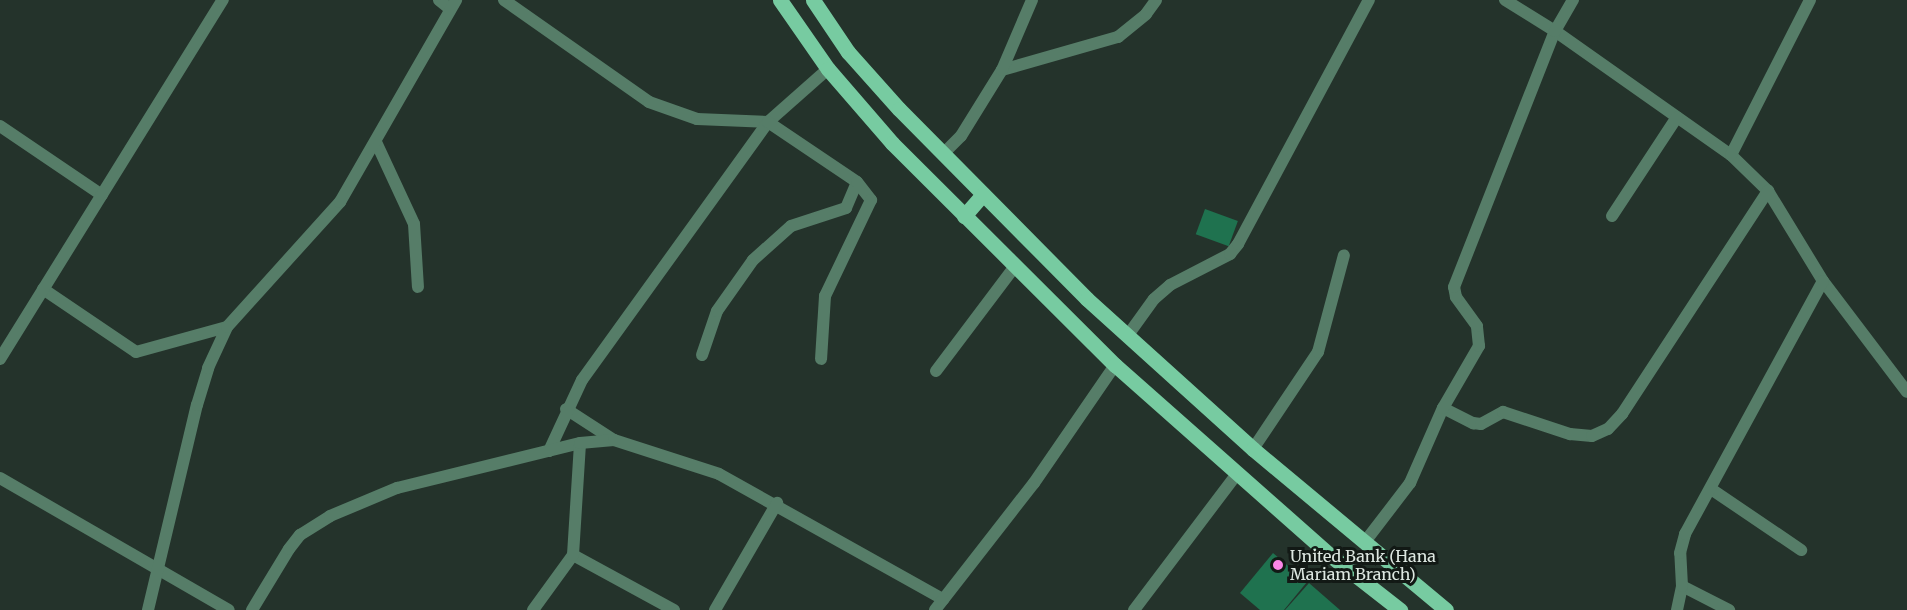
<!DOCTYPE html>
<style>
body{margin:0}
#map{position:relative;width:1907px;height:610px;overflow:hidden;background:#24332b;font-family:Merriweather,serif}
div>[style]{position:absolute}
.building>*{inset:0;background:#1f724f;transform-origin:0 0}
.street>*{height:12px;margin:-6px;padding:0 6px;transform-origin:6px;border-radius:6px;background:#567d68}
.primary>*{height:15px;margin:-7.5px;padding:0 7.5px;transform-origin:7.5px;border-radius:7.5px;background:#77cba1}
.dots>*{width:16px;height:16px;translate:-50% -50%;box-sizing:border-box;border:3px solid #121915;border-radius:50%}
span{translate:-50% -50%;white-space:nowrap;text-align:center;line-height:1.15;-webkit-text-stroke:6px #121915;paint-order:stroke}
.poi-label{font-size:16px;color:#dee8e2}
.left{translate:0 -50%;text-align:left}
</style>
<div id="map">
<div class="building">
<div style="left:1205px;top:209px;width:35px;height:27px;rotate:20deg"></div>
<div style="clip-path:polygon(1273px 553px,1307px 582px,1284px 610px,1260px 610px,1240px 593px)"></div>
<div style="clip-path:polygon(1309px 583px,1340px 610px,1285px 610px)"></div>
</div>
<div class="street">
<div style="left:439px;top:0;width:14px;rotate:39deg"></div>
<div style="left:504px;top:0;width:177px;rotate:35.1deg"></div>
<div style="left:649px;top:102px;width:51px;rotate:19.5deg"></div>
<div style="left:697px;top:119px;width:71px;rotate:2.4deg"></div>
<div style="left:768px;top:122px;width:80px;rotate:-41.5deg"></div>
<div style="left:1505px;top:0;width:59px;rotate:31.8deg"></div>
<div style="left:1555px;top:31px;width:215px;rotate:35.2deg"></div>
<div style="left:1731px;top:155px;width:52px;rotate:44.2deg"></div>
<div style="left:1768px;top:191px;width:105px;rotate:58.6deg"></div>
<div style="left:1823px;top:281px;width:139px;rotate:52.9deg"></div>
<div style="left:1002px;top:70px;width:121px;rotate:-15.9deg"></div>
<div style="left:1118px;top:37px;width:36px;rotate:-39deg"></div>
<div style="left:1146px;top:14px;width:17px;rotate:-54deg"></div>
<div style="left:0;top:126px;width:123px;rotate:34.1deg"></div>
<div style="left:376px;top:142px;width:90px;rotate:65.1deg"></div>
<div style="left:414px;top:224px;width:63px;rotate:86.4deg"></div>
<div style="left:943px;top:154px;width:25px;rotate:-45deg"></div>
<div style="left:961px;top:136px;width:78px;rotate:-58.2deg"></div>
<div style="left:1002px;top:70px;width:76px;rotate:-66.8deg"></div>
<div style="left:1731px;top:155px;width:174px;rotate:-63deg"></div>
<div style="left:1612px;top:216px;width:118px;rotate:-56.7deg"></div>
<div style="left:43px;top:289px;width:112px;rotate:34.1deg"></div>
<div style="left:136px;top:352px;width:94px;rotate:-15.4deg"></div>
<div style="left:1128px;top:335px;width:44px;rotate:-54.2deg"></div>
<div style="left:1154px;top:299px;width:21px;rotate:-41deg"></div>
<div style="left:1170px;top:285px;width:68px;rotate:-27.3deg"></div>
<div style="left:1230px;top:254px;width:13px;rotate:-51deg"></div>
<div style="left:1238px;top:244px;width:277px;rotate:-61.8deg"></div>
<div style="left:702px;top:355px;width:46px;rotate:-71.2deg"></div>
<div style="left:717px;top:311px;width:62px;rotate:-54.8deg"></div>
<div style="left:753px;top:260px;width:51px;rotate:-41.8deg"></div>
<div style="left:791px;top:226px;width:58px;rotate:-18.1deg"></div>
<div style="left:846px;top:208px;width:28px;rotate:-67deg"></div>
<div style="left:0;top:359px;width:423px;rotate:-58.2deg"></div>
<div style="left:936px;top:371px;width:131px;rotate:-53deg"></div>
<div style="left:1443px;top:408px;width:34px;rotate:27deg"></div>
<div style="left:1473px;top:423px;width:8px;rotate:7deg"></div>
<div style="left:1481px;top:424px;width:25px;rotate:-29deg"></div>
<div style="left:1503px;top:412px;width:71px;rotate:18.2deg"></div>
<div style="left:1570px;top:434px;width:22px;rotate:5deg"></div>
<div style="left:1592px;top:436px;width:17px;rotate:-24deg"></div>
<div style="left:1608px;top:429px;width:21px;rotate:-47deg"></div>
<div style="left:1622px;top:414px;width:267px;rotate:-56.8deg"></div>
<div style="left:566px;top:409px;width:57px;rotate:32.9deg"></div>
<div style="left:1253px;top:449px;width:117px;rotate:-56.2deg"></div>
<div style="left:1318px;top:352px;width:100px;rotate:-75deg"></div>
<div style="left:549px;top:451px;width:78px;rotate:-65.1deg"></div>
<div style="left:582px;top:380px;width:318px;rotate:-54.2deg"></div>
<div style="left:768px;top:122px;width:107px;rotate:34deg"></div>
<div style="left:857px;top:182px;width:23px;rotate:52deg"></div>
<div style="left:871px;top:200px;width:106px;rotate:115.6deg"></div>
<div style="left:825px;top:296px;width:63px;rotate:93.6deg"></div>
<div style="left:0;top:478px;width:264px;rotate:30deg"></div>
<div style="left:1711px;top:489px;width:109px;rotate:34.1deg"></div>
<div style="left:1364px;top:543px;width:76px;rotate:-52.5deg"></div>
<div style="left:1410px;top:483px;width:82px;rotate:-66.3deg"></div>
<div style="left:1443px;top:408px;width:72px;rotate:-59.9deg"></div>
<div style="left:1479px;top:346px;width:20px;rotate:-96deg"></div>
<div style="left:1477px;top:326px;width:36px;rotate:-126deg"></div>
<div style="left:1456px;top:297px;width:10px;rotate:-101deg"></div>
<div style="left:1454px;top:287px;width:275px;rotate:-68.5deg"></div>
<div style="left:1555px;top:31px;width:36px;rotate:-60deg"></div>
<div style="left:573px;top:555px;width:115px;rotate:28.6deg"></div>
<div style="left:1682px;top:586px;width:53px;rotate:27.1deg"></div>
<div style="left:148px;top:610px;width:211px;rotate:-76.6deg"></div>
<div style="left:197px;top:405px;width:39px;rotate:-73deg"></div>
<div style="left:208px;top:368px;width:45px;rotate:-65.1deg"></div>
<div style="left:227px;top:327px;width:169px;rotate:-47.9deg"></div>
<div style="left:340px;top:202px;width:233px;rotate:-60.1deg"></div>
<div style="left:252px;top:610px;width:71px;rotate:-58.8deg"></div>
<div style="left:289px;top:549px;width:18px;rotate:-52deg"></div>
<div style="left:300px;top:535px;width:36px;rotate:-32deg"></div>
<div style="left:330px;top:516px;width:73px;rotate:-22.7deg"></div>
<div style="left:397px;top:488px;width:188px;rotate:-13.8deg"></div>
<div style="left:533px;top:610px;width:68px;rotate:-54deg"></div>
<div style="left:573px;top:555px;width:112px;rotate:-86.4deg"></div>
<div style="left:580px;top:443px;width:34px;rotate:-5deg"></div>
<div style="left:614px;top:440px;width:110px;rotate:17.9deg"></div>
<div style="left:719px;top:474px;width:257px;rotate:29.2deg"></div>
<div style="left:715px;top:610px;width:124px;rotate:-59.9deg"></div>
<div style="left:935px;top:610px;width:161px;rotate:-52.1deg"></div>
<div style="left:1034px;top:483px;width:143px;rotate:-55.5deg"></div>
<div style="left:1134px;top:610px;width:171px;rotate:-52.9deg"></div>
<div style="left:1677px;top:610px;width:25px;rotate:-78deg"></div>
<div style="left:1682px;top:586px;width:33px;rotate:-93deg"></div>
<div style="left:1680px;top:553px;width:20px;rotate:-75deg"></div>
<div style="left:1685px;top:534px;width:288px;rotate:-61.4deg"></div>
</div>
<div class="primary">
<div style="left:780px;top:0;width:84px;rotate:55.2deg"></div>
<div style="left:828px;top:69px;width:98px;rotate:49.1deg"></div>
<div style="left:892px;top:143px;width:315px;rotate:44.9deg"></div>
<div style="left:1115px;top:365px;width:288px;rotate:41.5deg"></div>
<div style="left:1331px;top:556px;width:88px;rotate:38deg"></div>
<div style="left:813px;top:0;width:63px;rotate:56.1deg"></div>
<div style="left:848px;top:52px;width:76px;rotate:48.2deg"></div>
<div style="left:899px;top:109px;width:267px;rotate:45.3deg"></div>
<div style="left:1087px;top:299px;width:224px;rotate:42.1deg"></div>
<div style="left:1253px;top:449px;width:251px;rotate:39.8deg"></div>
<div style="left:964px;top:216px;width:29px;rotate:-49deg"></div>
</div>
<div class="dots">
<div style="left:1278px;top:565px;background:#fa87e7"></div>
</div>
<div class="poi-label">
<span class="left" style="left:1290px;top:565px">United Bank (Hana<br>Mariam Branch)</span>
</div>
</div>
